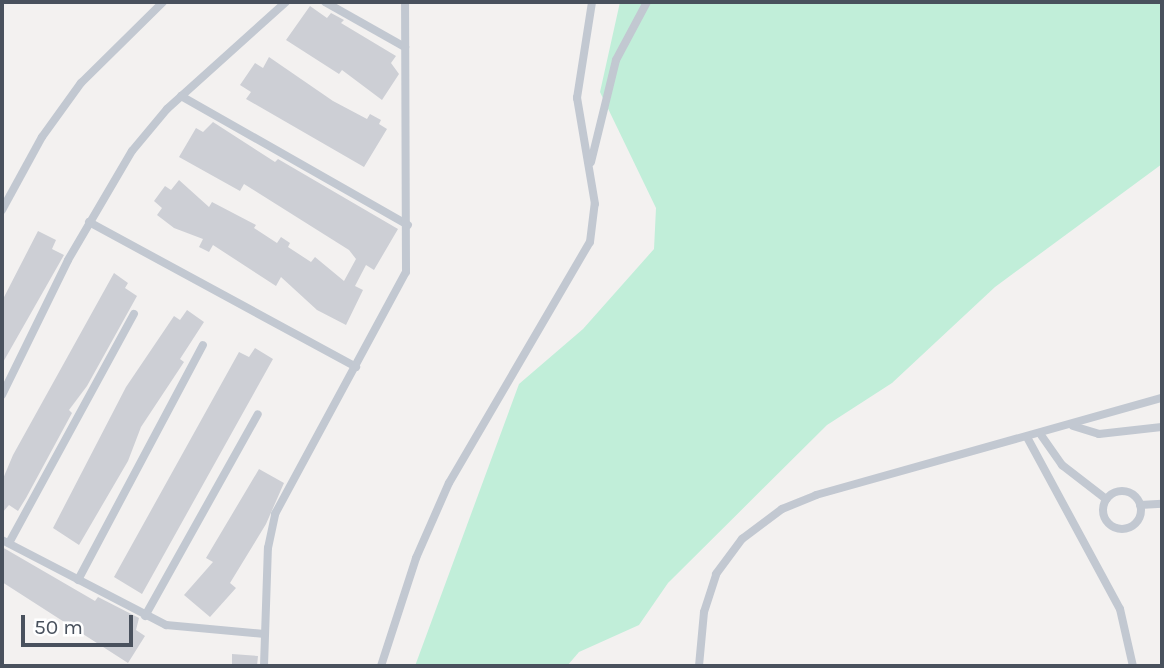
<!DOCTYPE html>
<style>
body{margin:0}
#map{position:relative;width:1164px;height:668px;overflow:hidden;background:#f3f1f0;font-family:Karla,sans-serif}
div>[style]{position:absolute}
.green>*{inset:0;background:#c1eed9}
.building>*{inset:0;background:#cdcfd5}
.lane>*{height:8px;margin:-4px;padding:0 4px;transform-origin:4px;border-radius:4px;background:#c2c8d1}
.lane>.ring{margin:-4px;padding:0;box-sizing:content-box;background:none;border:8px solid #c2c8d1;border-radius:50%}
span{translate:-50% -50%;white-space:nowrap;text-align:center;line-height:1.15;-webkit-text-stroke:5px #fff;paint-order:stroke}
.frame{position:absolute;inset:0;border:4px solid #49515d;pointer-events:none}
.scale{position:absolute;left:21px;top:615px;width:112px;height:32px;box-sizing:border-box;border:4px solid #49515d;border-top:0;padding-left:9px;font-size:21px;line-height:24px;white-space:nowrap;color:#49515d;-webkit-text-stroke:5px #fff;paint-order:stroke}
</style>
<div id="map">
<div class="green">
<div style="clip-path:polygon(620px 2px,1162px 2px,1162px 164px,995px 287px,892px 383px,827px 425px,668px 583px,639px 625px,579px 652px,567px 666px,415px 666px,519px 384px,583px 329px,654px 249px,656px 208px,600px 92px)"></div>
</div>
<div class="building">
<div style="clip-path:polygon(310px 6px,327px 18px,331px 13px,344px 20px,341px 23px,396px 56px,391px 63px,399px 74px,382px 100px,342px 70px,339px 74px,286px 40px)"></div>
<div style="clip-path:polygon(269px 57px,333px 101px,367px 119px,370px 114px,381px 120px,379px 124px,387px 129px,364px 167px,246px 99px,251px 92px,240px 85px,255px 63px,263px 68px)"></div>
<div style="clip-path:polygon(213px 122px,275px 162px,278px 159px,398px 229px,374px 270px,366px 265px,355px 286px,363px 290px,346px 325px,317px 310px,281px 277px,276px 286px,213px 245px,209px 252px,199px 247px,203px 239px,174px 228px,157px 215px,162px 208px,154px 201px,165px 186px,171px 190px,179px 180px,209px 207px,212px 202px,256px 225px,254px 228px,277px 243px,281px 237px,290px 243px,288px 247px,311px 262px,315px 257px,344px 281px,356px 259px,349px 250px,244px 184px,240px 191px,179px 157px,196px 128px,203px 132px)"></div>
<div style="clip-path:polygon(38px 231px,56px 240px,52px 249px,64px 255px,2px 364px,2px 301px)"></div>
<div style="clip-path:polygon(114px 273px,128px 283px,125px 288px,137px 296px,87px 386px,69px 410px,72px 413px,26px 498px,18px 511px,9px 505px,2px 513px,2px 481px,13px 455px)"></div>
<div style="clip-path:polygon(187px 310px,204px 322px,180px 359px,184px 362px,141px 427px,128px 461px,79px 545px,53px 528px,126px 387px,174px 316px,180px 320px)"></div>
<div style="clip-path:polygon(255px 348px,273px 359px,142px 594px,114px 577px,239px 352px,249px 357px)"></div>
<div style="clip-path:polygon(259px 469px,284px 483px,266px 524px,230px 583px,236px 588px,210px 617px,184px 595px,213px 562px,206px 558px)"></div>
<div style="clip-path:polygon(2px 547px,95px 601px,98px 597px,139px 618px,136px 630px,145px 636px,128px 663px,2px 582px)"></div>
<div style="clip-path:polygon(232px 654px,258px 656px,257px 666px,232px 666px)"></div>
</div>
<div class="lane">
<div style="left:325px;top:2px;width:92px;rotate:29.4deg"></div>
<div style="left:181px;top:96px;width:261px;rotate:29.6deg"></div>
<div style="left:591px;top:162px;width:105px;rotate:-76.2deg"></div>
<div style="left:616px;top:60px;width:66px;rotate:-61.9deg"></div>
<div style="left:2px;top:210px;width:83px;rotate:-61.3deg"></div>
<div style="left:42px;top:137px;width:67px;rotate:-54.2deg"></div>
<div style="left:81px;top:83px;width:115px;rotate:-44.6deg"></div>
<div style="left:89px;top:222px;width:304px;rotate:28.5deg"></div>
<div style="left:2px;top:395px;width:150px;rotate:-63.9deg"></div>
<div style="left:68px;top:260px;width:126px;rotate:-59.6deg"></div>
<div style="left:132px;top:151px;width:55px;rotate:-50.2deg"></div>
<div style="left:167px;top:109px;width:160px;rotate:-42deg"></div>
<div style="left:1073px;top:426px;width:27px;rotate:17deg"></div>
<div style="left:1099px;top:434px;width:63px;rotate:-6.3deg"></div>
<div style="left:1041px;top:435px;width:37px;rotate:55deg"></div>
<div style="left:1062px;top:465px;width:56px;rotate:37.7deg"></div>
<div style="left:1028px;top:439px;width:193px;rotate:61.6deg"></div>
<div style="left:1120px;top:609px;width:58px;rotate:77.2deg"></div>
<div class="ring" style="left:1103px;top:491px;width:30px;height:30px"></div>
<div style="left:1140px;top:505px;width:22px;rotate:-3deg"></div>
<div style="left:2px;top:540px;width:185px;rotate:27.4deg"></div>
<div style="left:166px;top:625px;width:99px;rotate:5.2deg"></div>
<div style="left:9px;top:543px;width:261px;rotate:-61.4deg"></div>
<div style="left:78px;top:580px;width:266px;rotate:-62deg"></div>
<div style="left:145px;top:616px;width:231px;rotate:-60.8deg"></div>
<div style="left:264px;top:666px;width:118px;rotate:-88.1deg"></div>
<div style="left:268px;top:548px;width:35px;rotate:-78deg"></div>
<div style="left:275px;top:514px;width:275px;rotate:-61.6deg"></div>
<div style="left:406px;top:272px;width:270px;rotate:-90.2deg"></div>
<div style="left:381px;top:666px;width:114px;rotate:-72deg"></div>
<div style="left:416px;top:558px;width:82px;rotate:-66.3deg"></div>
<div style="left:449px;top:483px;width:279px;rotate:-59.7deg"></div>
<div style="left:590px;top:242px;width:38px;rotate:-83deg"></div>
<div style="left:595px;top:204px;width:108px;rotate:-99.6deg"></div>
<div style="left:577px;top:98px;width:97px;rotate:-81.1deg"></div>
<div style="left:699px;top:666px;width:54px;rotate:-84.7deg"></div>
<div style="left:704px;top:612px;width:40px;rotate:-72deg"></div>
<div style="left:716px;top:574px;width:44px;rotate:-53.4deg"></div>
<div style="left:742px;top:539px;width:50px;rotate:-36.9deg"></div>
<div style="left:782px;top:509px;width:37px;rotate:-22deg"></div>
<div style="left:816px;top:495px;width:359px;rotate:-15.7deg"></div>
</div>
<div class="frame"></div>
<div class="scale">50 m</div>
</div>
